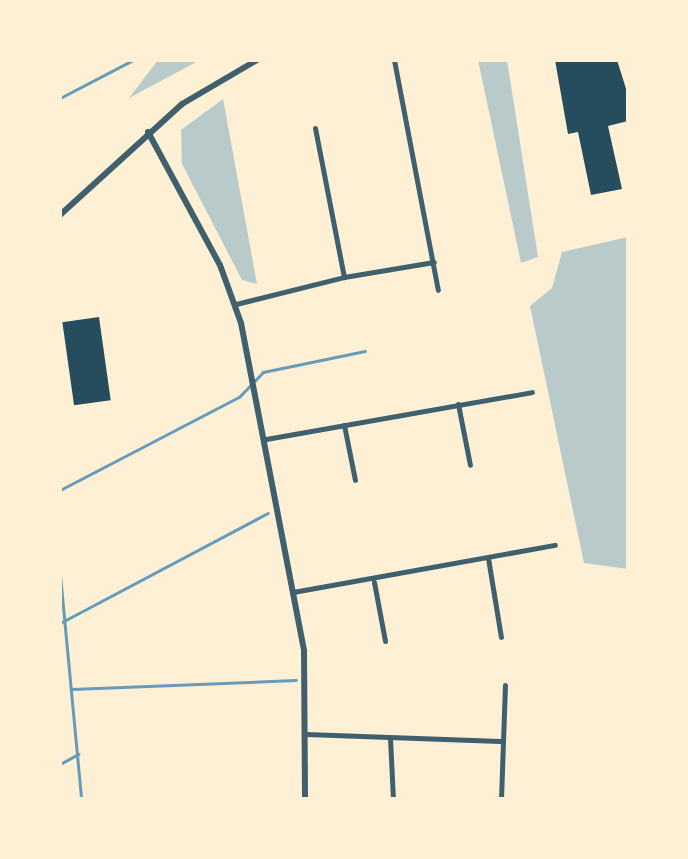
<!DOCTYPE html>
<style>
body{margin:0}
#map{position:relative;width:688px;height:859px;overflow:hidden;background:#fdf0d5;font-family:"Space Grotesk",sans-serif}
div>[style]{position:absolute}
.green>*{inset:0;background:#b9caca}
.stream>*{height:3px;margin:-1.5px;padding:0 1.5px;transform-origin:1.5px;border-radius:1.5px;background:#669bbc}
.building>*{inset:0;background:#264d5e;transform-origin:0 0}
.minor>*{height:5px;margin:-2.5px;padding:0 2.5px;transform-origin:2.5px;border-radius:2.5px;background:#3f606c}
.tertiary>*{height:6px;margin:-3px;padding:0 3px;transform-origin:3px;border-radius:3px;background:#3f606c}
span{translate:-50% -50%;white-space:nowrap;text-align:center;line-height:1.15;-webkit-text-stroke:6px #fdf0d5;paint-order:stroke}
.frame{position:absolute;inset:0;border:62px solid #fdf0d5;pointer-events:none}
</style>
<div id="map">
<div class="green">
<div style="clip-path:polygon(158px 60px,200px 60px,129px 98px)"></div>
<div style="clip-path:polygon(478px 60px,507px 60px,538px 257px,521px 263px)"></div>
<div style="clip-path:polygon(223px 99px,257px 284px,242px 280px,182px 164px,181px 130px)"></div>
<div style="clip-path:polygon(628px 237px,628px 569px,584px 563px,530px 306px,552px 288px,562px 252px)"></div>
</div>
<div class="stream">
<div style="left:60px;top:98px;width:82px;rotate:-27.5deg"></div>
<div style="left:60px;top:490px;width:202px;rotate:-27.5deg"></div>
<div style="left:239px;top:397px;width:35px;rotate:-46deg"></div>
<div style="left:263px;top:372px;width:104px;rotate:-11.6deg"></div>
<div style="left:60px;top:575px;width:225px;rotate:84.6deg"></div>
<div style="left:60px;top:623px;width:235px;rotate:-27.9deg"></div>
<div style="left:72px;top:689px;width:224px;rotate:-2.3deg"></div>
<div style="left:60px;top:764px;width:21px;rotate:-29deg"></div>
</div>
<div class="building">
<div style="clip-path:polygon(555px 60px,617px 60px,628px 95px,628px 121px,608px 126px,622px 189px,591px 195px,578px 132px,568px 134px)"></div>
<div style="left:99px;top:317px;width:84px;height:37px;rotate:82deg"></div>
</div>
<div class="minor">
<div style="left:394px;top:60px;width:234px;rotate:79.2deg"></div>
<div style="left:315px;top:128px;width:152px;rotate:79deg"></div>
<div style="left:236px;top:304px;width:111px;rotate:-14deg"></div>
<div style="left:344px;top:277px;width:91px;rotate:-9.5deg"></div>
<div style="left:458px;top:404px;width:62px;rotate:78.9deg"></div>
<div style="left:344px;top:425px;width:56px;rotate:78.7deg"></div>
<div style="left:266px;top:439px;width:270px;rotate:-10deg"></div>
<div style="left:488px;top:558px;width:80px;rotate:80.7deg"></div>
<div style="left:374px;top:582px;width:60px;rotate:79.4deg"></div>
<div style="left:293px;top:592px;width:266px;rotate:-10.2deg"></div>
<div style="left:306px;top:734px;width:194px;rotate:2.1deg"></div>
<div style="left:390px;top:738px;width:61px;rotate:87.2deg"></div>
<div style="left:501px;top:799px;width:114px;rotate:-88deg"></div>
</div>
<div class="tertiary">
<div style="left:148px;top:132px;width:151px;rotate:61.6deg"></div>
<div style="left:220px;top:265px;width:62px;rotate:70.1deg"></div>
<div style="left:241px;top:323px;width:334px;rotate:79.1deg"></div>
<div style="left:304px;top:651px;width:148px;rotate:89.6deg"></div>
<div style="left:60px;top:215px;width:165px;rotate:-42.3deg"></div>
<div style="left:182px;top:104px;width:87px;rotate:-30.4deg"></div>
</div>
<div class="frame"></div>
</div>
